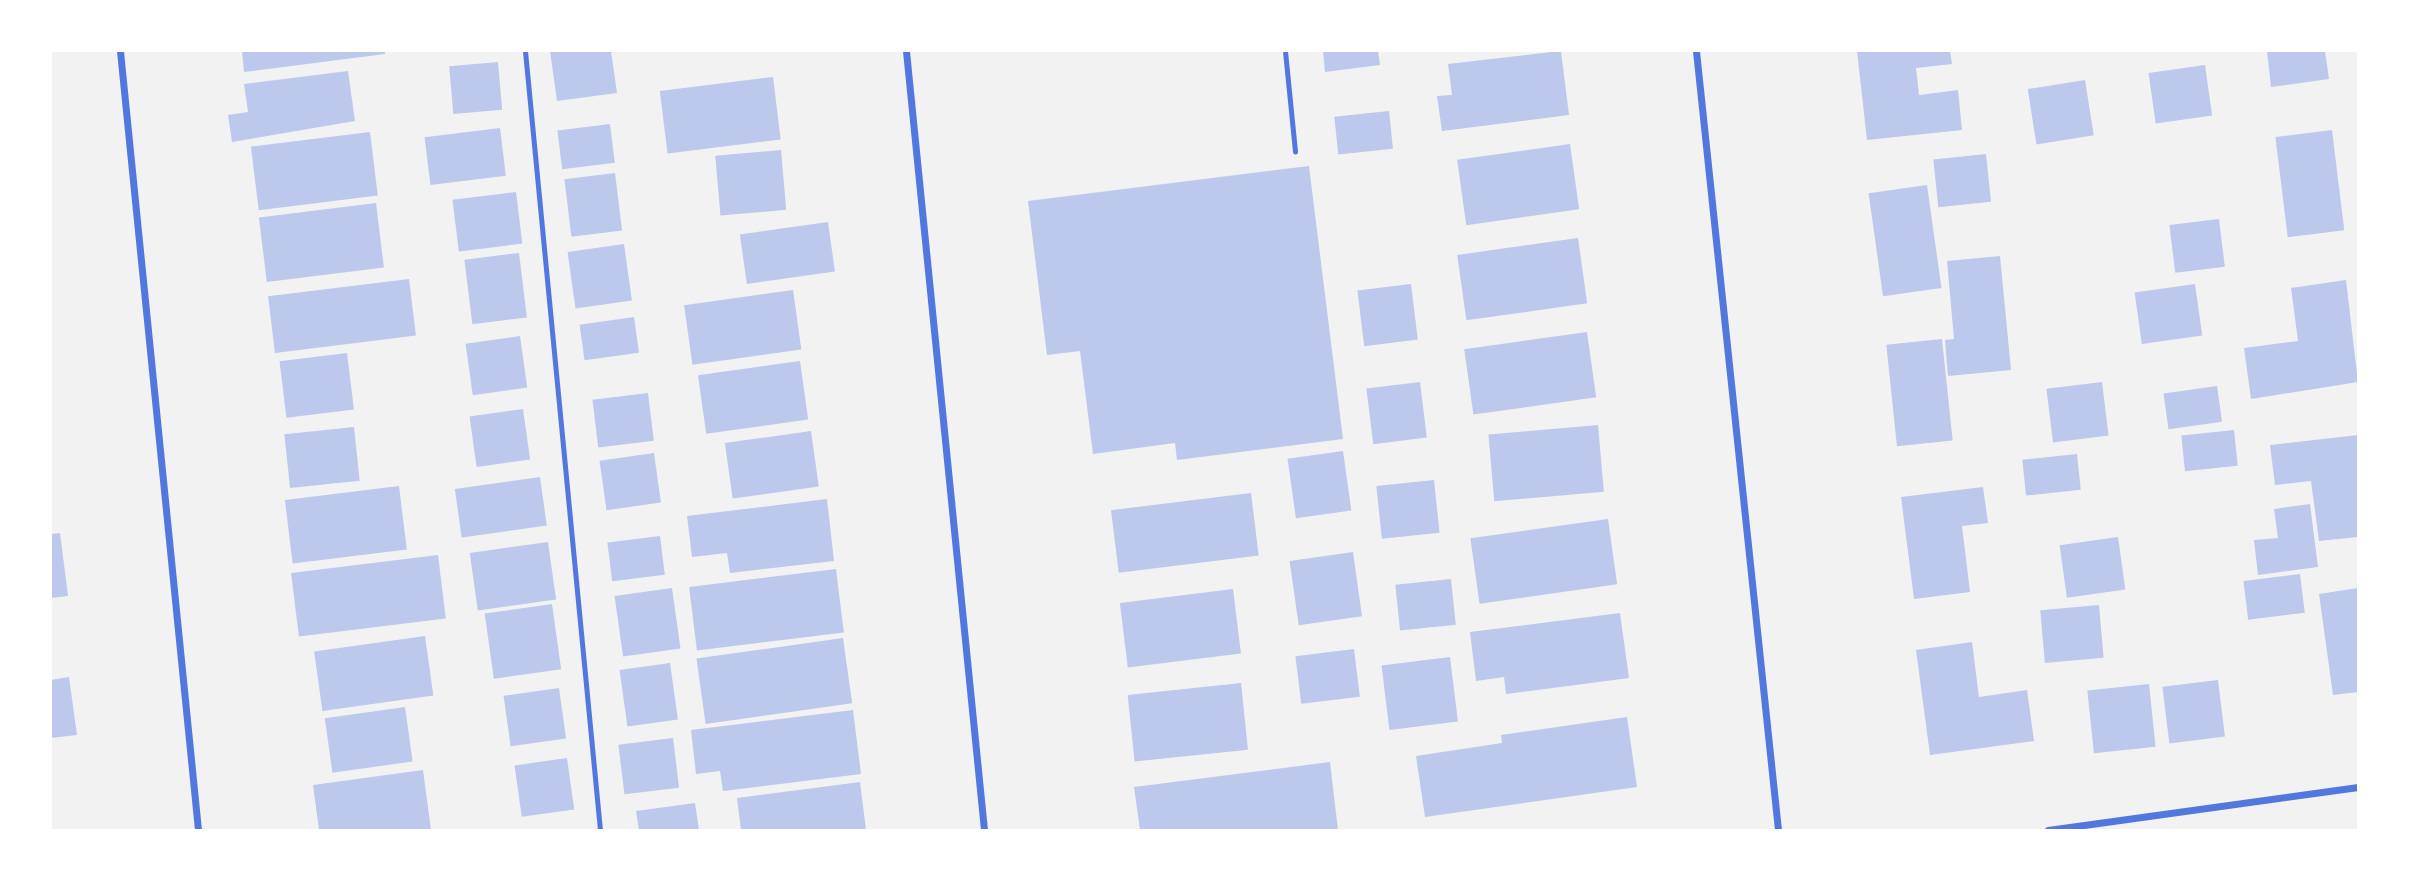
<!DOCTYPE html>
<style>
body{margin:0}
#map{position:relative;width:2409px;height:881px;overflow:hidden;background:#f2f2f2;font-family:Karla,sans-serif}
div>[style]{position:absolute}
.building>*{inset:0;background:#bdc9ec;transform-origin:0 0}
.service>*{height:5px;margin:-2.5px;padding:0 2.5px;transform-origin:2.5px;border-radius:2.5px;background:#5277de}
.minor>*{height:7px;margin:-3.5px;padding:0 3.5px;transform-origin:3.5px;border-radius:3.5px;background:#5277de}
span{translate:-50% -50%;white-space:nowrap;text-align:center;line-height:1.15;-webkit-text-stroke:7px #fff;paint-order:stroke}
.frame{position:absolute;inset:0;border:52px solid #fff;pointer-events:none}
</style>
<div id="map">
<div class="building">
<div style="clip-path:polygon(242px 51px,385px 51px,385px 54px,244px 72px)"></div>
<div style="clip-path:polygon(550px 51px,611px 51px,617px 93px,557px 101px)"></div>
<div style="clip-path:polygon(1323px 51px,1378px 51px,1380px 65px,1325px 72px)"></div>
<div style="clip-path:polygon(1561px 51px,1569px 115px,1442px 131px,1437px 96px,1452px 95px,1448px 64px)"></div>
<div style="clip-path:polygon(1857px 51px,1950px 51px,1952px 64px,1916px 68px,1919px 95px,1958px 90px,1962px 130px,1867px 140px)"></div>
<div style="clip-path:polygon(2267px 51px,2325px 51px,2329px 79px,2271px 87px)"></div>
<div style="left:498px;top:62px;width:48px;height:49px;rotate:85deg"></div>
<div style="left:2205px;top:65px;width:51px;height:57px;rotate:82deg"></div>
<div style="clip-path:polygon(348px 71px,355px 121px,232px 142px,228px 115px,248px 112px,244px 84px)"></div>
<div style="left:773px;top:77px;width:63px;height:114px;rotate:83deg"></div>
<div style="left:2085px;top:80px;width:56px;height:58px;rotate:81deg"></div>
<div style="left:1389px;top:111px;width:38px;height:55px;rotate:84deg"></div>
<div style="left:610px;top:124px;width:39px;height:53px;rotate:83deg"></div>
<div style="left:500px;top:128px;width:48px;height:76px;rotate:83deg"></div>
<div style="left:2332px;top:130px;width:101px;height:57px;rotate:83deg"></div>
<div style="left:370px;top:132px;width:64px;height:120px;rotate:83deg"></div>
<div style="left:1570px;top:144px;width:66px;height:114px;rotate:82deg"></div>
<div style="left:781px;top:150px;width:60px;height:66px;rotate:85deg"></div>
<div style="left:1986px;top:154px;width:48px;height:53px;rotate:84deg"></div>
<div style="clip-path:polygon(1309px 166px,1343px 439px,1177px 460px,1175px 443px,1093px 454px,1080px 351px,1047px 355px,1028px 201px)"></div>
<div style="left:615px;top:173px;width:58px;height:51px;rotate:83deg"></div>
<div style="left:1927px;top:185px;width:104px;height:59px;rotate:82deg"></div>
<div style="left:516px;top:192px;width:52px;height:64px;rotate:83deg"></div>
<div style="left:376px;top:203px;width:65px;height:118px;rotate:83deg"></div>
<div style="left:2219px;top:219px;width:48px;height:50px;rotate:83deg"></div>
<div style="left:828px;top:222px;width:50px;height:89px;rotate:82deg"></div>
<div style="left:1578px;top:238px;width:66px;height:122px;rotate:82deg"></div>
<div style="left:624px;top:244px;width:57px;height:57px;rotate:82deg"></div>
<div style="left:519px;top:253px;width:65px;height:55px;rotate:83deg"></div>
<div style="clip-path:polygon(2000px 256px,2011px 370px,1948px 376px,1945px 340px,1954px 339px,1947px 261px)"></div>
<div style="left:409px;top:279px;width:57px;height:142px;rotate:83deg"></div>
<div style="clip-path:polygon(2346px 280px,2358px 382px,2251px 399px,2244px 348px,2298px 341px,2291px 288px)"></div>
<div style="left:1411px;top:284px;width:56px;height:54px;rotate:83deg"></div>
<div style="left:2195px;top:284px;width:52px;height:61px;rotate:82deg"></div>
<div style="left:793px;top:290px;width:60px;height:110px;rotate:82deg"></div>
<div style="left:634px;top:317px;width:36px;height:55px;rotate:82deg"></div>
<div style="left:1587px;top:332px;width:66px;height:124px;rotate:82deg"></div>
<div style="left:520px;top:336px;width:52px;height:55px;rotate:82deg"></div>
<div style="left:1942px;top:339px;width:102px;height:56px;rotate:84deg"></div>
<div style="left:347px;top:353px;width:57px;height:68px;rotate:83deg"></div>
<div style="left:800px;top:361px;width:59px;height:103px;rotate:82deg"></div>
<div style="left:1420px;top:382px;width:56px;height:54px;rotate:83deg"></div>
<div style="left:2102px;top:382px;width:54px;height:56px;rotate:83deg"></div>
<div style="left:2217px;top:386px;width:36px;height:54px;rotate:82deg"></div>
<div style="left:648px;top:393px;width:48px;height:56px;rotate:83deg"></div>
<div style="left:523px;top:409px;width:51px;height:54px;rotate:82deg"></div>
<div style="left:1598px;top:425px;width:67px;height:110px;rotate:85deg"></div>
<div style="left:354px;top:427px;width:54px;height:70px;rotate:84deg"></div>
<div style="left:2234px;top:430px;width:36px;height:53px;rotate:84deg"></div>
<div style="left:811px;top:431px;width:56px;height:87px;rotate:82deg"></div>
<div style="clip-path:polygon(2358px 435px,2358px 537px,2319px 541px,2311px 481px,2275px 485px,2270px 445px)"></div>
<div style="left:1343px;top:451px;width:60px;height:56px;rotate:82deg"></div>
<div style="left:654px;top:453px;width:50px;height:55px;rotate:82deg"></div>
<div style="left:2077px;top:454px;width:36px;height:55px;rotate:84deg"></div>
<div style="left:540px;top:477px;width:49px;height:86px;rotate:82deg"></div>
<div style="left:1434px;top:480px;width:53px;height:58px;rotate:84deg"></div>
<div style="left:399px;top:486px;width:64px;height:115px;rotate:83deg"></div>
<div style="clip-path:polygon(1983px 487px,1988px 523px,1962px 526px,1970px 592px,1914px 599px,1901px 497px)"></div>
<div style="left:1251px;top:493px;width:63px;height:141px;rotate:83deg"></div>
<div style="clip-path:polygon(827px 499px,834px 561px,730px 573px,727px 553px,692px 557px,687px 516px)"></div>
<div style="clip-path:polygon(2310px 504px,2318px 567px,2258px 575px,2254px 540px,2278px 538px,2274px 509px)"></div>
<div style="left:1608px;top:519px;width:66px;height:139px;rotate:82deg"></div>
<div style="clip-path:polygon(60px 533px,68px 596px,51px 598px,51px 534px)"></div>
<div style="left:660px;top:536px;width:39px;height:53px;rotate:83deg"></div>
<div style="left:2118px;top:537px;width:53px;height:59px;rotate:82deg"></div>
<div style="left:548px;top:542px;width:58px;height:79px;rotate:82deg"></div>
<div style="left:1353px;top:552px;width:65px;height:64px;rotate:82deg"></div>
<div style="left:438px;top:555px;width:64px;height:148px;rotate:83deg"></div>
<div style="left:836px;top:569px;width:64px;height:148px;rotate:83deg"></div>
<div style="left:2300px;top:574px;width:39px;height:57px;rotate:83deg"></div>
<div style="left:1451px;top:579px;width:46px;height:56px;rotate:84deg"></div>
<div style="left:672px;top:588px;width:61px;height:58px;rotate:82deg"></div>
<div style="clip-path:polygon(2358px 588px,2358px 692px,2333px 695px,2319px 594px)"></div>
<div style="left:1233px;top:589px;width:65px;height:114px;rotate:83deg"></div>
<div style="left:552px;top:604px;width:66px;height:68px;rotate:82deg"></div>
<div style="left:2099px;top:605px;width:53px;height:59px;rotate:85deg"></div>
<div style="clip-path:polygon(1620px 613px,1629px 678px,1506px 694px,1504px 677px,1476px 681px,1470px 632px)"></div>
<div style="left:425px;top:636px;width:60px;height:112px;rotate:82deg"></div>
<div style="left:843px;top:638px;width:66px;height:148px;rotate:82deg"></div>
<div style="clip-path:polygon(1972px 642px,1979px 697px,2027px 690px,2034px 741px,1930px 755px,1916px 650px)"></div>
<div style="left:1354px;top:649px;width:48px;height:59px;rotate:83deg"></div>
<div style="left:1450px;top:657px;width:65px;height:69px;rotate:83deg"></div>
<div style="left:670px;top:663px;width:57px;height:51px;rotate:82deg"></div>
<div style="clip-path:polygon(69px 677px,77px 735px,51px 738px,51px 680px)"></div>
<div style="left:2218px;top:680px;width:57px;height:56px;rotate:83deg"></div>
<div style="left:1241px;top:683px;width:67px;height:114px;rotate:84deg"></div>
<div style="left:2149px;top:684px;width:63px;height:62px;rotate:84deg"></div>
<div style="left:559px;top:688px;width:51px;height:56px;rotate:82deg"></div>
<div style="left:405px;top:707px;width:55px;height:81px;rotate:82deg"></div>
<div style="clip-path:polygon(853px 710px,861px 774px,723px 791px,720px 771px,696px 774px,691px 730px)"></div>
<div style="clip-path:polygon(1627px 717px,1637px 787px,1425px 817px,1416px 756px,1502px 743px,1501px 735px)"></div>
<div style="left:673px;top:738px;width:50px;height:55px;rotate:83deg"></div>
<div style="left:567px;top:758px;width:52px;height:53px;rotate:82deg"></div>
<div style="clip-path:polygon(1330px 762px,1338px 830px,1140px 830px,1134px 787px)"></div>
<div style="clip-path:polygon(423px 770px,431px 830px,319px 830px,313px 785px)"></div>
<div style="clip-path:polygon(860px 782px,866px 830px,741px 830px,737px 798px)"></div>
<div style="clip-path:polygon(695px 803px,699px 830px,639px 830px,636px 811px)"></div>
</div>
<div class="service">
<div style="left:525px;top:51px;width:783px;rotate:84.5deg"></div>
<div style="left:1285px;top:51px;width:101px;rotate:84.3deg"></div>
</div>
<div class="minor">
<div style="left:120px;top:51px;width:783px;rotate:84.28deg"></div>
<div style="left:906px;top:51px;width:783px;rotate:84.28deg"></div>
<div style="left:1696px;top:51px;width:783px;rotate:83.99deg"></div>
<div style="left:2048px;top:830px;width:313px;rotate:-7.9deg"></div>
</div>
<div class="frame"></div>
</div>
